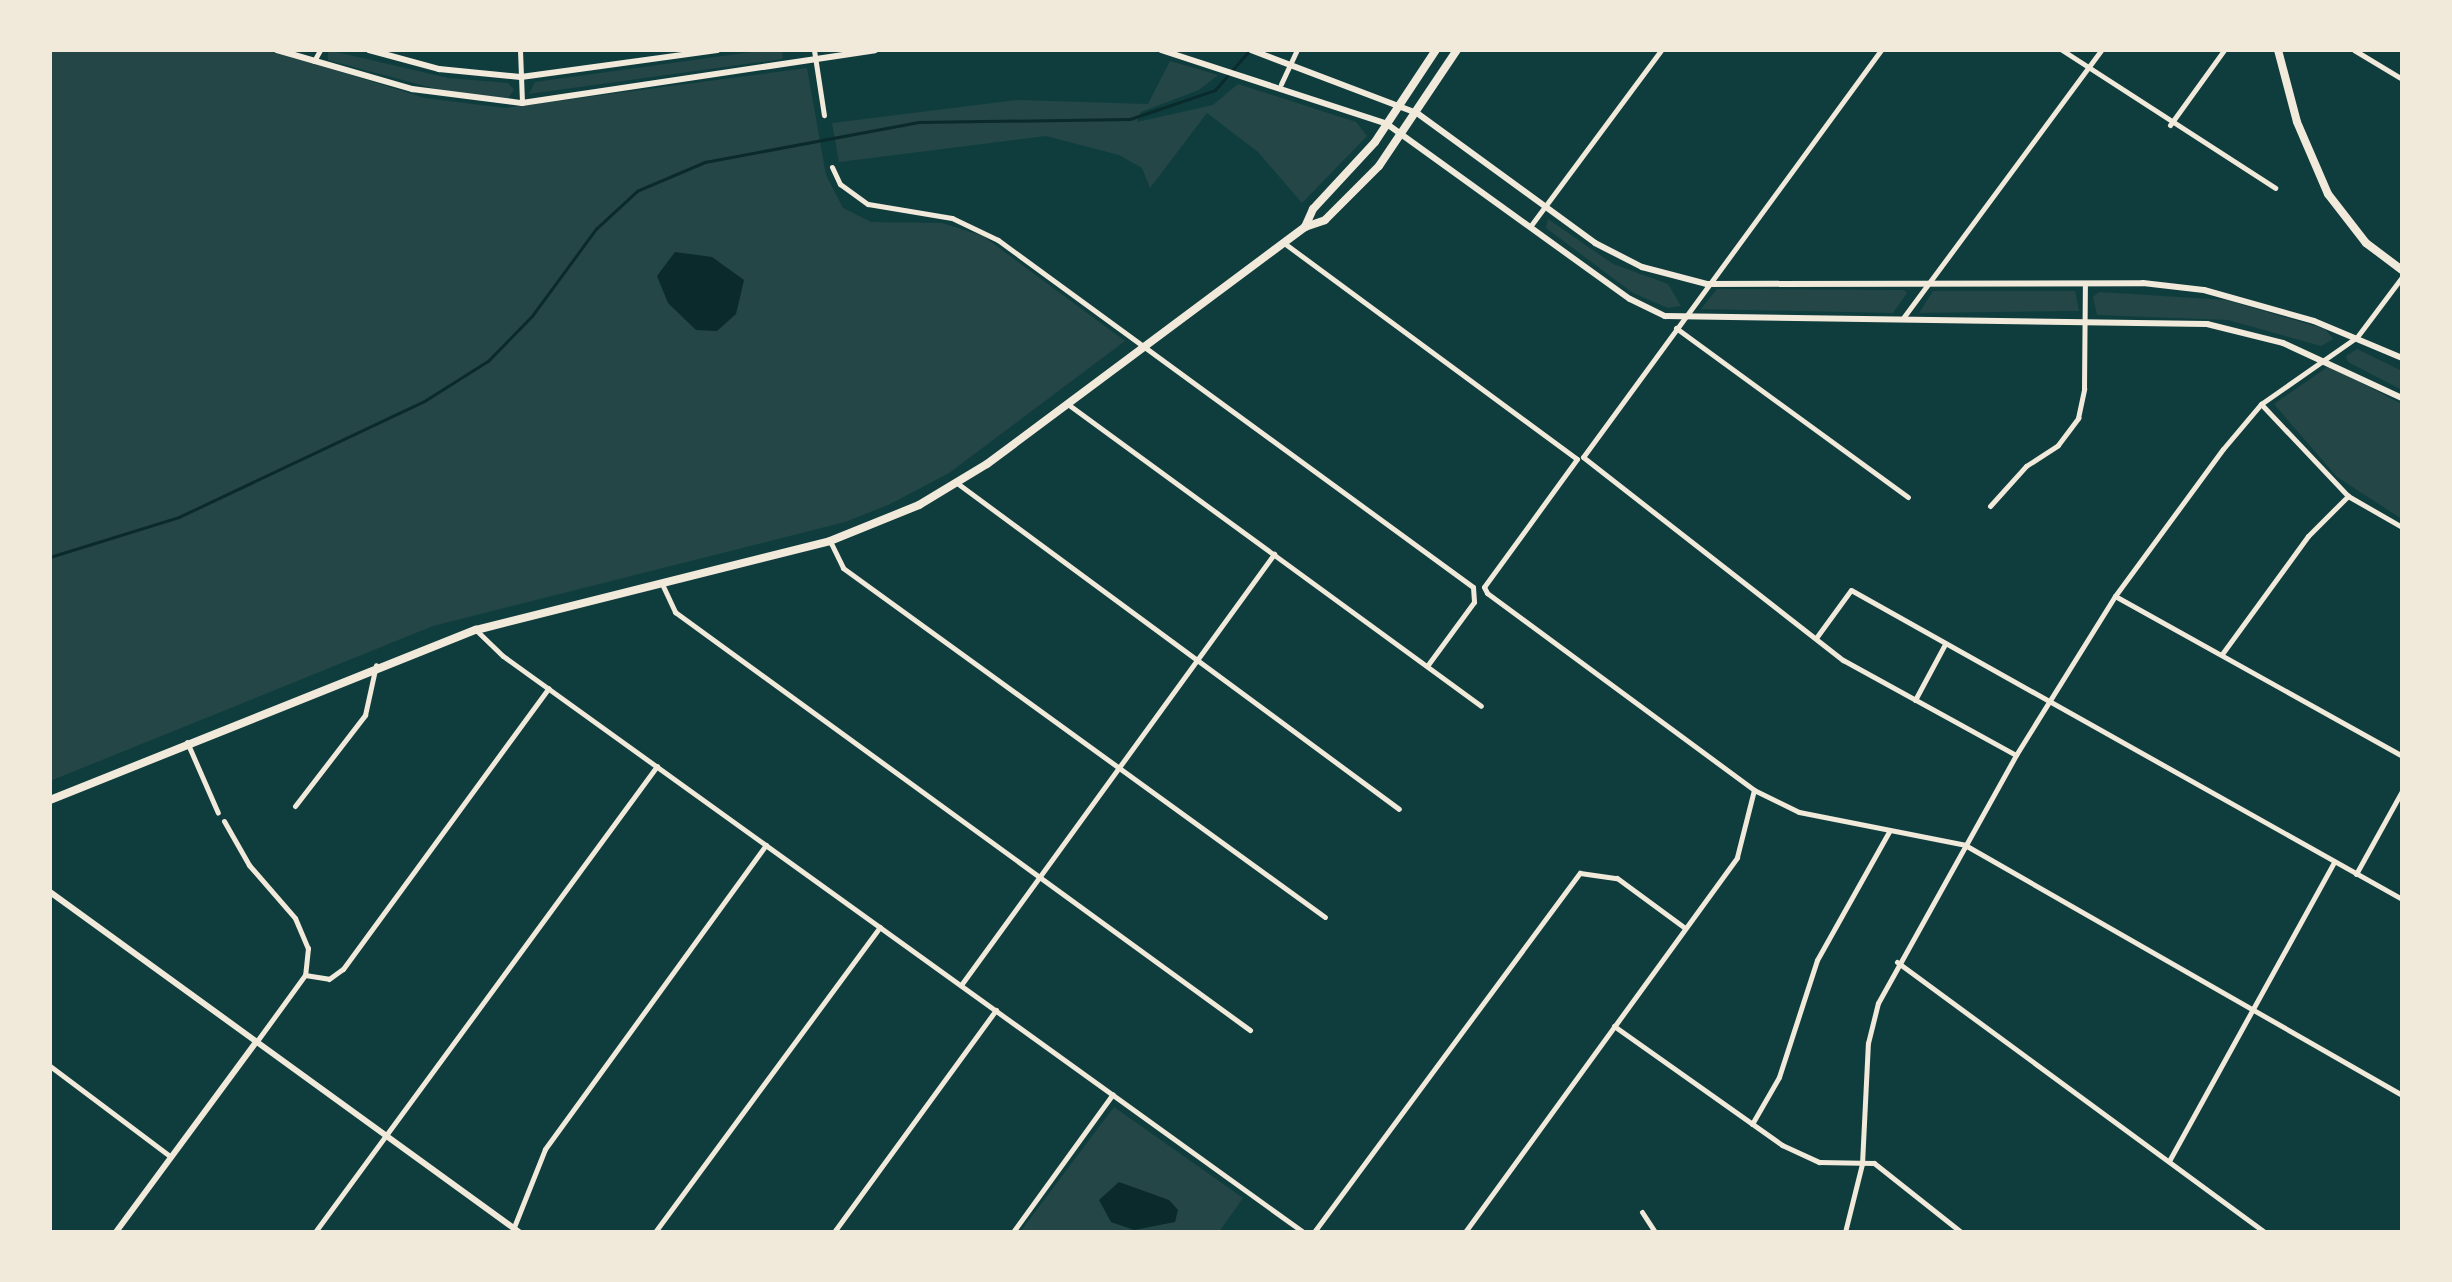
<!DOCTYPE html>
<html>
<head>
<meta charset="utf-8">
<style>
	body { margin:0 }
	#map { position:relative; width:2452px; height:1282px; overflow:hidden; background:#0f3d3e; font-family:"Titillium Web",sans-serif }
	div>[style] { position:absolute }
	.green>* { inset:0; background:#244646 }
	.water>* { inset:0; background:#0a2a2b }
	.stream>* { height:2.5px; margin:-1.25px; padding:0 1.25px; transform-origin:1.25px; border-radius:1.25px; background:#0a2a2b }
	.minor>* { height:5px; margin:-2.5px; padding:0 2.5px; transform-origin:2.5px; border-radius:2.5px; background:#f1e9da }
	.tertiary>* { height:6px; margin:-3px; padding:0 3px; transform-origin:3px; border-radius:3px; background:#f1e9da }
	.secondary>* { height:6px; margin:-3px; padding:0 3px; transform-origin:3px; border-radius:3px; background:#f1e9da }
	.primary>* { height:8px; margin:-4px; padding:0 4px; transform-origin:4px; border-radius:4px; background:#f1e9da }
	span { translate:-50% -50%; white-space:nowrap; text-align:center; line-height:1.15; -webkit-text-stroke:10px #f1e9da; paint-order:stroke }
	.frame { position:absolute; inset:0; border:52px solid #f1e9da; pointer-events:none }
</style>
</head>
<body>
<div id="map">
	<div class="green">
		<i style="clip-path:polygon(50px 50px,271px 50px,425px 98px,505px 108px,807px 68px,826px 175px,843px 208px,871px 222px,942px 223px,983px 236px,1125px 341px,949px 473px,888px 505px,845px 522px,433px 626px,50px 781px)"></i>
		<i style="clip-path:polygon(328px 50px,448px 78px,508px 83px,514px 90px,508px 98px,451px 93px,328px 60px)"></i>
		<i style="clip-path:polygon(765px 50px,782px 50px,783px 59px,529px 94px,535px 82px)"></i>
		<i style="clip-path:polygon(1170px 61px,1218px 75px,1199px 90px,1141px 112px,1137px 122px,1213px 105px,1238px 84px,1356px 122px,1367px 136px,1302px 203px,1258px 152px,1207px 113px,1150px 188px,1142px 168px,1119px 155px,1046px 136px,839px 162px,832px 123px,1017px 100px,1148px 104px)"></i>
		<i style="clip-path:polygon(1548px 219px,1613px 264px,1668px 284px,1681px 306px,1668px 308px,1633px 293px,1546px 228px)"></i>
		<i style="clip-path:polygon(1717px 289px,1904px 290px,1907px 293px,1893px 313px,1701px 309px)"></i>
		<i style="clip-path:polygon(1933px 291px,2075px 291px,2079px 311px,1919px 313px)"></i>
		<i style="clip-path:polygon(2099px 292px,2226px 300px,2325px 329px,2333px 339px,2321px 346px,2228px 320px,2097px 315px,2093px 297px)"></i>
		<i style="clip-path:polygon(2357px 349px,2402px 371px,2402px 390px,2348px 362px,2346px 356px)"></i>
		<i style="clip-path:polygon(2329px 366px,2402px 404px,2402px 519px,2337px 477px,2274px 404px)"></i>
		<i style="clip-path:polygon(1114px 1107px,1243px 1198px,1219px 1232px,1020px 1232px)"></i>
	</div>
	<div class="water">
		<i style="clip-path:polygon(675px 252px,712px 257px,744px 280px,736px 314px,717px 331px,696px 330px,668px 303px,657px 276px)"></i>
		<i style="clip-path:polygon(1119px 1182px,1169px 1200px,1178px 1210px,1175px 1222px,1134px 1230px,1111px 1222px,1099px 1200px)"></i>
	</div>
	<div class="stream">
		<i style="left:50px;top:557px;width:135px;rotate:-17.2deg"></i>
		<i style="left:179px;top:517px;width:273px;rotate:-25.3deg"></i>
		<i style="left:426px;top:400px;width:73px;rotate:-32.2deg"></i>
		<i style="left:488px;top:361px;width:63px;rotate:-45.6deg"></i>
		<i style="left:532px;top:316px;width:108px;rotate:-53.7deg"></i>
		<i style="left:596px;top:229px;width:56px;rotate:-42.8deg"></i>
		<i style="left:637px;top:191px;width:74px;rotate:-23.1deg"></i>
		<i style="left:705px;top:162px;width:217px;rotate:-10.6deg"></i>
		<i style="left:918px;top:122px;width:212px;rotate:-0.8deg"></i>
		<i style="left:1130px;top:119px;width:90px;rotate:-18.8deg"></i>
		<i style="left:1215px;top:90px;width:52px;rotate:-48.9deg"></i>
	</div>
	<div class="minor">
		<i style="left:520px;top:50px;width:53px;rotate:87.8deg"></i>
		<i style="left:814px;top:50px;width:66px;rotate:81.3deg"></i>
		<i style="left:1881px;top:50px;width:504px;rotate:126.21deg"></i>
		<i style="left:1583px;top:457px;width:330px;rotate:38deg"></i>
		<i style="left:1843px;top:660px;width:197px;rotate:28.8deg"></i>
		<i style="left:2062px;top:50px;width:254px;rotate:32.9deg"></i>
		<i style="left:2354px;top:50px;width:56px;rotate:31.1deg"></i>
		<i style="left:314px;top:61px;width:13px;rotate:-61deg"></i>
		<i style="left:1281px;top:84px;width:38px;rotate:-65deg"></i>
		<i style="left:2170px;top:125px;width:92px;rotate:-54.2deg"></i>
		<i style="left:832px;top:167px;width:19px;rotate:65deg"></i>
		<i style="left:840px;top:184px;width:34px;rotate:36deg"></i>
		<i style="left:868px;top:204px;width:85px;rotate:9.5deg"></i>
		<i style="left:952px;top:218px;width:51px;rotate:25.6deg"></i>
		<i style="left:998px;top:240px;width:588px;rotate:36.15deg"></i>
		<i style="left:1473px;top:587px;width:15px;rotate:86deg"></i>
		<i style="left:1474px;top:602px;width:79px;rotate:126.3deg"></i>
		<i style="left:1532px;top:224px;width:217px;rotate:-53.4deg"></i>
		<i style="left:1284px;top:243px;width:364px;rotate:36.4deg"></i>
		<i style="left:1577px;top:459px;width:158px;rotate:126deg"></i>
		<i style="left:1484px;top:587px;width:7px;rotate:63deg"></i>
		<i style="left:1487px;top:593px;width:332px;rotate:36.4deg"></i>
		<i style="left:1754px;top:790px;width:50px;rotate:26.1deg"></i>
		<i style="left:1799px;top:812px;width:169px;rotate:11.2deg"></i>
		<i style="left:1965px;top:845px;width:503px;rotate:29.77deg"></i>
		<i style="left:1903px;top:318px;width:333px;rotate:-53.5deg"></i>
		<i style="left:1676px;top:328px;width:287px;rotate:36.1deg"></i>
		<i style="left:2261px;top:404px;width:127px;rotate:46.6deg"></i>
		<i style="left:2348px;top:496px;width:62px;rotate:29.9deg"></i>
		<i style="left:1069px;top:405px;width:510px;rotate:36.15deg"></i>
		<i style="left:957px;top:483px;width:549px;rotate:36.41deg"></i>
		<i style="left:1990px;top:506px;width:54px;rotate:-48deg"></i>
		<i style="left:2026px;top:466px;width:38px;rotate:-33deg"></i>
		<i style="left:2058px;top:445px;width:34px;rotate:-53deg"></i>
		<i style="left:2078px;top:418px;width:30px;rotate:-78deg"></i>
		<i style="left:2084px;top:389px;width:105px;rotate:-89.5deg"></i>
		<i style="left:830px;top:541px;width:30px;rotate:64deg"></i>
		<i style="left:843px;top:568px;width:595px;rotate:35.91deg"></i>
		<i style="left:663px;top:586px;width:29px;rotate:65deg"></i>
		<i style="left:675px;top:612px;width:711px;rotate:36.02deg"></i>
		<i style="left:2115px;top:596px;width:329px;rotate:29.1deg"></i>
		<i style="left:476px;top:630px;width:37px;rotate:44deg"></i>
		<i style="left:503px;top:656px;width:986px;rotate:35.75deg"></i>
		<i style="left:1816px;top:638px;width:59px;rotate:-53.9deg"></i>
		<i style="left:1851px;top:590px;width:632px;rotate:29.28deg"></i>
		<i style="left:2222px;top:654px;width:146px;rotate:-53.9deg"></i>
		<i style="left:2308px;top:536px;width:57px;rotate:-45deg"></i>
		<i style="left:1915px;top:700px;width:64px;rotate:-61.8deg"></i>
		<i style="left:187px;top:742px;width:77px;rotate:66.4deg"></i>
		<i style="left:295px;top:806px;width:115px;rotate:-52.4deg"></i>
		<i style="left:365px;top:715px;width:51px;rotate:-77.6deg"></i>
		<i style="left:224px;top:821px;width:51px;rotate:60.4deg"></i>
		<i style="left:249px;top:865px;width:70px;rotate:49deg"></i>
		<i style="left:295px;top:918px;width:33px;rotate:67deg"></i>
		<i style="left:308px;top:948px;width:27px;rotate:96deg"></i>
		<i style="left:305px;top:975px;width:82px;rotate:126deg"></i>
		<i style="left:2356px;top:874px;width:95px;rotate:-61deg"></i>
		<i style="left:1897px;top:962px;width:456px;rotate:36.3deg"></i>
		<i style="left:305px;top:975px;width:24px;rotate:9deg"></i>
		<i style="left:329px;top:979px;width:17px;rotate:-36deg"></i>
		<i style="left:343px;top:969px;width:348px;rotate:-53.8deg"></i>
		<i style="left:961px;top:985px;width:533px;rotate:-54.01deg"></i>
		<i style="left:1614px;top:1026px;width:206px;rotate:35.3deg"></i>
		<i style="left:1782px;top:1145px;width:41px;rotate:24.7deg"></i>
		<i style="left:1819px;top:1162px;width:55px;rotate:1deg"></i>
		<i style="left:1874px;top:1163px;width:111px;rotate:38.4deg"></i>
		<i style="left:50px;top:1066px;width:151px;rotate:36.9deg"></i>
		<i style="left:1752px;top:1124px;width:54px;rotate:-60.1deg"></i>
		<i style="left:1779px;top:1077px;width:123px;rotate:-72deg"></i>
		<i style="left:1817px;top:960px;width:149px;rotate:-60.7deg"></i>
		<i style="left:2169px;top:1161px;width:342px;rotate:-61.1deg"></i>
		<i style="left:1642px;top:1212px;width:24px;rotate:57deg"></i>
		<i style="left:315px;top:1232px;width:578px;rotate:-53.72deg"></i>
		<i style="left:512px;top:1232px;width:89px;rotate:-68.3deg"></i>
		<i style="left:545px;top:1149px;width:376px;rotate:-54deg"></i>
		<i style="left:655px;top:1232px;width:379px;rotate:-53.6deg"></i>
		<i style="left:834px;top:1232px;width:275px;rotate:-53.9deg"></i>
		<i style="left:1013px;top:1232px;width:170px;rotate:-54.1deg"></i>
		<i style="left:1314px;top:1232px;width:447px;rotate:-53.5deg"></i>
		<i style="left:1580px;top:873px;width:37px;rotate:8deg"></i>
		<i style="left:1617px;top:878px;width:84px;rotate:36.3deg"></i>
		<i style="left:1465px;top:1232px;width:463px;rotate:-54deg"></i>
		<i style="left:1737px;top:857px;width:69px;rotate:-75.8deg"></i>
		<i style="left:1845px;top:1232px;width:70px;rotate:-76deg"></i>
		<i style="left:1862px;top:1164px;width:121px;rotate:-87.2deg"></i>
		<i style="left:1868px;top:1043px;width:41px;rotate:-76deg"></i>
		<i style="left:1878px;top:1003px;width:284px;rotate:-60.9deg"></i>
		<i style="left:2016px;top:755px;width:187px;rotate:-58.1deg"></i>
		<i style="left:2115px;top:596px;width:182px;rotate:-53.7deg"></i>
		<i style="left:2223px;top:449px;width:59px;rotate:-49.8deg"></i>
		<i style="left:2261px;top:404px;width:117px;rotate:-34.9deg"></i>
		<i style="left:2357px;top:337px;width:75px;rotate:-53.1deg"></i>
	</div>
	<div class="tertiary">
		<i style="left:50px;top:892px;width:579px;rotate:35.94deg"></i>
		<i style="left:116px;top:1232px;width:237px;rotate:-53.6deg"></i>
	</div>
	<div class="secondary">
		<i style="left:277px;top:50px;width:141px;rotate:16.1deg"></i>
		<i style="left:412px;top:89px;width:111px;rotate:7.3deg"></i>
		<i style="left:522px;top:103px;width:357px;rotate:-8.5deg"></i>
		<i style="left:369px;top:50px;width:73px;rotate:15.2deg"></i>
		<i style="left:439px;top:69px;width:82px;rotate:5.6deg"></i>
		<i style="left:521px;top:77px;width:198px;rotate:-7.8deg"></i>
		<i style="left:1161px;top:50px;width:238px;rotate:18.1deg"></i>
		<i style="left:1387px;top:124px;width:299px;rotate:35.8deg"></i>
		<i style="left:1630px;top:299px;width:39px;rotate:26deg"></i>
		<i style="left:1665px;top:316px;width:542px;rotate:0.85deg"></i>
		<i style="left:2207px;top:324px;width:78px;rotate:14deg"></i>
		<i style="left:2283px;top:343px;width:131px;rotate:24.8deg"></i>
		<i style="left:1251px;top:50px;width:178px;rotate:20.8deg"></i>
		<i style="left:1417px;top:113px;width:220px;rotate:36.1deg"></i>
		<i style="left:1595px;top:243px;width:53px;rotate:27.1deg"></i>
		<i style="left:1642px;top:267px;width:67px;rotate:14.7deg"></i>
		<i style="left:1707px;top:284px;width:436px;rotate:-0.1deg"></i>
		<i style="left:2143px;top:283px;width:61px;rotate:6.5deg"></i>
		<i style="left:2204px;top:290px;width:114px;rotate:15.7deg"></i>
		<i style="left:2314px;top:321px;width:95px;rotate:22.8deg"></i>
	</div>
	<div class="primary">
		<i style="left:2278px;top:50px;width:74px;rotate:75.2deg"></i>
		<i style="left:2297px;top:122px;width:78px;rotate:66.7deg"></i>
		<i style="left:2328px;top:194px;width:62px;rotate:52.2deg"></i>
		<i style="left:2366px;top:243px;width:45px;rotate:36.9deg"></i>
		<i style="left:1305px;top:227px;width:20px;rotate:-66deg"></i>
		<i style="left:1313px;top:209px;width:91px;rotate:-47.2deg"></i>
		<i style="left:1375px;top:142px;width:110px;rotate:-56.5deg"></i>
		<i style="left:50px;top:800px;width:459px;rotate:-21.8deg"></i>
		<i style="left:476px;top:630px;width:365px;rotate:-14.1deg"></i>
		<i style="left:830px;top:541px;width:96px;rotate:-22deg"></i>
		<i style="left:919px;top:505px;width:79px;rotate:-31.1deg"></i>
		<i style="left:987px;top:464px;width:397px;rotate:-36.7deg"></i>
		<i style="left:1305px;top:227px;width:21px;rotate:-19deg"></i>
		<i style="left:1325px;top:220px;width:76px;rotate:-45deg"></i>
		<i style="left:1379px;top:166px;width:140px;rotate:-56.1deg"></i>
	</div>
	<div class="frame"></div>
</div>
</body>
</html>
